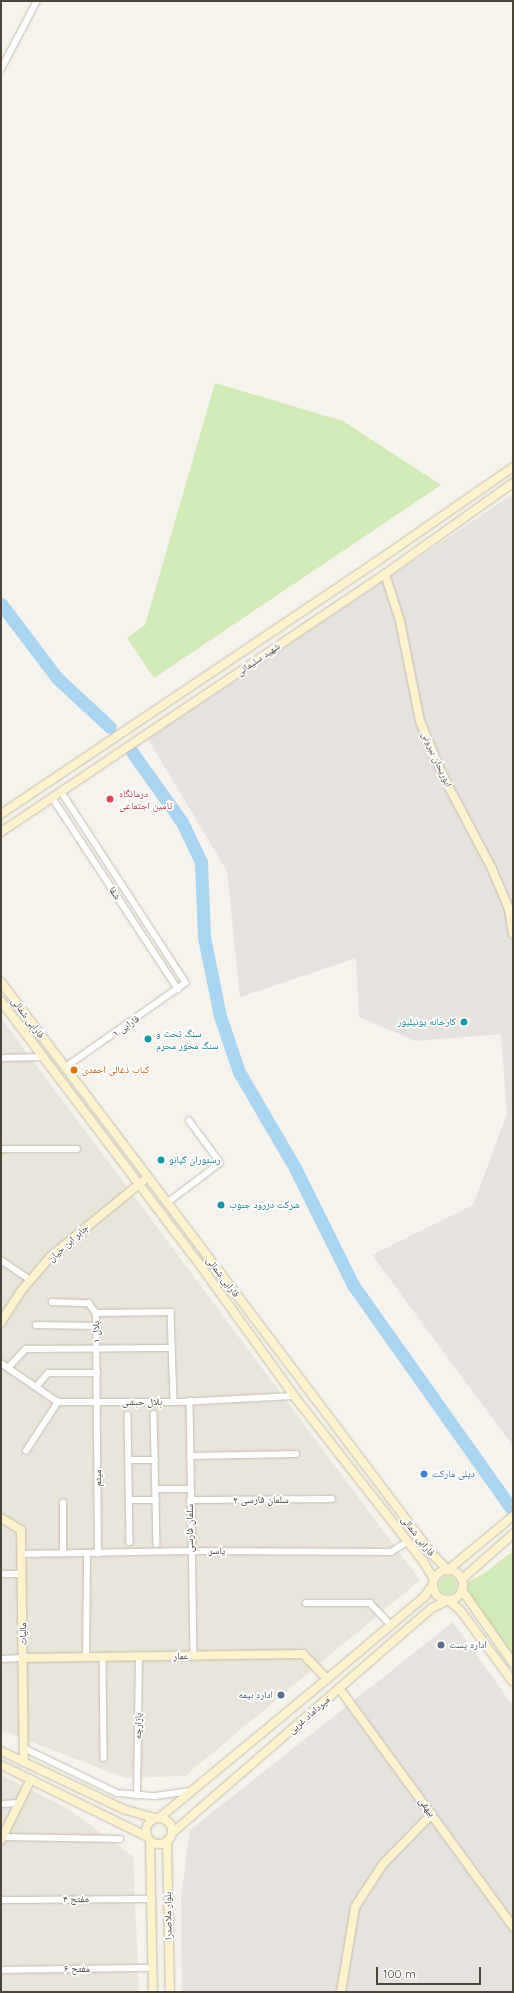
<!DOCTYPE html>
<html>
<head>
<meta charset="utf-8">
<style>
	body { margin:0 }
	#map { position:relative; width:514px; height:1993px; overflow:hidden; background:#f6f3ec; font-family:Quicksand,"Noto Naskh Arabic",sans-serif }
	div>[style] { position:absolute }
	.residential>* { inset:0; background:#eae5da }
	.industrial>* { inset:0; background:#e6e2dd }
	.green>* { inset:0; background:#d2eab5 }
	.round { border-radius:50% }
	.river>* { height:13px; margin:-6.5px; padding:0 6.5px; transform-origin:6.5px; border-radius:6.5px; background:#a9d4f2 }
	.roads { filter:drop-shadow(0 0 1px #c2bbae) drop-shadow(0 0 1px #c2bbae) }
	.street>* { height:5.5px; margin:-2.75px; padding:0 2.75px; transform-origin:2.75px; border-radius:2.75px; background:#fff }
	.secondary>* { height:8px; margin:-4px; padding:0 4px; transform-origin:4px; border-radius:4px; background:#fff3cd }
	.secondary>.ring { margin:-4px; padding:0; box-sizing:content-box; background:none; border:8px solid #fff3cd; border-radius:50% }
	.dots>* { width:11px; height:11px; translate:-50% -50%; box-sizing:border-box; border:2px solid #fff; border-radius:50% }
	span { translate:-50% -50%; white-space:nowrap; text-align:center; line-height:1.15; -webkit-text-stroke:3.5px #fff; paint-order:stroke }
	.street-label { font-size:10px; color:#4b4439 }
	.health-label { font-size:10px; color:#be3a42 }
	.left { translate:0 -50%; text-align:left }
	.culture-label { font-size:10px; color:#0d838f }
	.right { translate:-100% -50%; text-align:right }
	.food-label { font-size:10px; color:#c56008 }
	.shop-label { font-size:10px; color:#366cbe }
	.service-label { font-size:10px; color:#4e5e75 }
	.frame { position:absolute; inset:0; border:2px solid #4b4439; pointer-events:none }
	.scale { position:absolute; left:376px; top:1967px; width:105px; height:18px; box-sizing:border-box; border:2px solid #4b4439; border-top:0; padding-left:5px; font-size:12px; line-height:14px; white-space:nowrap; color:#4b4439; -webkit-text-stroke:3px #fff; paint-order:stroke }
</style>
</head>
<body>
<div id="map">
	<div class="residential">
		<i style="clip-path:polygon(1px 1018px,420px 1580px,185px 1776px,125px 1778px,1px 1730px)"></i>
		<i style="clip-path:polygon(1px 1775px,65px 1807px,133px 1856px,139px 1992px,1px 1992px)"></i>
	</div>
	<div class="industrial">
		<i style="clip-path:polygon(513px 494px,513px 1446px,372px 1255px,473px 1205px,507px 1114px,501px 1034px,415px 1041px,359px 1017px,356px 958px,240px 997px,227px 871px,148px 739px)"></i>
		<i style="clip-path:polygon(453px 1622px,513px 1706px,513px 1992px,182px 1992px,181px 1897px,190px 1830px)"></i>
	</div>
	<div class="green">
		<i style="clip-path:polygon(215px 383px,343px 421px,441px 485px,154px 678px,127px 638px,145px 625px)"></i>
		<i style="clip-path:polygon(513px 1551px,513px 1655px,468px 1593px,468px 1582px,486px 1572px)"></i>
		<i class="round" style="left:439px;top:1576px;width:18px;height:18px"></i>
	</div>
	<div class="river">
		<i style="left:1px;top:604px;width:93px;rotate:52.9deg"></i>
		<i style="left:57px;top:678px;width:72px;rotate:42.8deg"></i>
		<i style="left:132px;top:752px;width:86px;rotate:54.5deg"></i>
		<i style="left:182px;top:822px;width:44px;rotate:64.6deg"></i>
		<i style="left:201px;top:862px;width:75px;rotate:87.7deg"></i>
		<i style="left:204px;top:937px;width:81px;rotate:78.6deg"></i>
		<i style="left:220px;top:1016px;width:59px;rotate:71.3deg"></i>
		<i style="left:239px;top:1072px;width:111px;rotate:59.7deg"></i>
		<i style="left:295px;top:1168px;width:131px;rotate:63.6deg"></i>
		<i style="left:353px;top:1285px;width:272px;rotate:54.7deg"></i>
	</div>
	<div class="roads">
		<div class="street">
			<i style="left:1px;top:69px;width:77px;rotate:-62.1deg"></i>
			<i style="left:61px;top:791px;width:229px;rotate:56.9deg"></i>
			<i style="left:186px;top:983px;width:148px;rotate:144.9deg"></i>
			<i style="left:52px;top:797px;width:230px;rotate:56.7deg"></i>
			<i style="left:1px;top:1058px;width:43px;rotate:-1.3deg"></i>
			<i style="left:1px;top:1149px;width:76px"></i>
			<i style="left:167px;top:1203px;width:66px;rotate:-37deg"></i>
			<i style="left:220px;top:1163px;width:52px;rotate:-126.4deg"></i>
			<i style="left:1px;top:1260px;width:36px;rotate:34deg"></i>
			<i style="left:52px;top:1302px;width:37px;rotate:2deg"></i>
			<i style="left:89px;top:1303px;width:12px;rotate:55deg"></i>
			<i style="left:36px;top:1325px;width:60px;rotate:1deg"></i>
			<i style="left:1px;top:1363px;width:69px;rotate:34.4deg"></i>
			<i style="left:58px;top:1402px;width:122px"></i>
			<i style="left:180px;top:1402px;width:114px;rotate:-3deg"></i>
			<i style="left:8px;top:1368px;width:26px;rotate:-47deg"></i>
			<i style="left:26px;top:1349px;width:146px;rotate:-0.4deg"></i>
			<i style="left:36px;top:1387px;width:18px;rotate:-49deg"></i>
			<i style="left:48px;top:1373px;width:49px"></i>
			<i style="left:190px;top:1401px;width:254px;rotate:89.1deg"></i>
			<i style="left:154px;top:1414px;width:130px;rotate:88.7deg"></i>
			<i style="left:128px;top:1415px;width:127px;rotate:89.1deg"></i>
			<i style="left:26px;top:1451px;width:59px;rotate:-56.9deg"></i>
			<i style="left:190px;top:1456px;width:106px;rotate:-1.1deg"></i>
			<i style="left:129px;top:1460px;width:26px"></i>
			<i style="left:156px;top:1489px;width:34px"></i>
			<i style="left:130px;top:1500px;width:26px"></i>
			<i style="left:190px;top:1500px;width:142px;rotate:-0.4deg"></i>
			<i style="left:23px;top:1554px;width:167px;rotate:-1deg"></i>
			<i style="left:190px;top:1551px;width:201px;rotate:0.3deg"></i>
			<i style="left:391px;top:1552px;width:19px;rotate:-32deg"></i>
			<i style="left:63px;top:1554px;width:51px;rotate:-90deg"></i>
			<i style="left:98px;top:1554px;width:241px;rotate:-90.5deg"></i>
			<i style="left:96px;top:1313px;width:75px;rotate:-0.8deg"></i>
			<i style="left:171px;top:1312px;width:90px;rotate:88.1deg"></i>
			<i style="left:1px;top:1574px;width:21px"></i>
			<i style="left:306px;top:1603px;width:64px"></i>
			<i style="left:370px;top:1603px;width:30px;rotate:46deg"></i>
			<i style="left:103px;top:1657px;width:101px;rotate:89.4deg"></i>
			<i style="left:86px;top:1658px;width:104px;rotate:-89.4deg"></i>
			<i style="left:1px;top:1659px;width:22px;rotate:-3deg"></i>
			<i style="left:24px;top:1748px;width:103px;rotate:25.8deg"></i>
			<i style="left:117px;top:1793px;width:38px;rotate:5deg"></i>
			<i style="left:155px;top:1796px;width:34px;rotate:-8deg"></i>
			<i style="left:137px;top:1796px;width:140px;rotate:-89.2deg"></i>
			<i style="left:1px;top:1804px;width:18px;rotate:-3deg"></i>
			<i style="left:2px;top:1837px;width:118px;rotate:1deg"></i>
			<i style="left:1px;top:1900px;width:150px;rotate:-0.4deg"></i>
			<i style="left:1px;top:1970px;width:152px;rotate:-0.8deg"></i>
		</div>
		<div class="secondary">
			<i style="left:385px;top:574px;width:49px;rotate:72.3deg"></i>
			<i style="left:400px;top:621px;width:102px;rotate:78.7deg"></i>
			<i style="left:420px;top:721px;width:57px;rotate:67.5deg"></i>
			<i style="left:442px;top:774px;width:107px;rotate:62.2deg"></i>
			<i style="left:492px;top:869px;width:43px;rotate:67deg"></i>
			<i style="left:509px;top:909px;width:25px;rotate:81deg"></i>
			<i style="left:1px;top:814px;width:452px;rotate:-33.9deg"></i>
			<i style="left:376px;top:562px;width:167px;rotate:-34.7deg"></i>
			<i style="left:1px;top:832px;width:463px;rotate:-33.9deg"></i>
			<i style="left:385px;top:574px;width:157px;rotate:-35.4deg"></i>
			<i style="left:1px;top:982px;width:718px;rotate:52.99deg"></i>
			<i style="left:433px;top:1555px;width:21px;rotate:45deg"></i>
			<i style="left:448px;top:1570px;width:85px;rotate:-39.7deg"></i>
			<i style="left:1px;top:1001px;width:322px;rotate:53deg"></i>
			<i style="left:195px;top:1258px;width:170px;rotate:54.3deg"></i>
			<i style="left:294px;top:1396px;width:209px;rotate:52deg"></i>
			<i style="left:423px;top:1561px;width:21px;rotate:59deg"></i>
			<i style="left:1px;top:1322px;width:37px;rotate:-57deg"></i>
			<i style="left:21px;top:1291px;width:46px;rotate:-49.4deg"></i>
			<i style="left:51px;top:1256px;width:119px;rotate:-39.2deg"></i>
			<i style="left:1px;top:1518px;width:23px;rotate:31deg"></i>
			<i style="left:21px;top:1530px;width:232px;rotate:89.3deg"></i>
			<i class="ring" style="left:433px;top:1570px;width:22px;height:22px"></i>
			<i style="left:462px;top:1579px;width:68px;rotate:-41.4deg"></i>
			<i style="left:462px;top:1590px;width:89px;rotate:55.1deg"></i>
			<i style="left:23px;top:1658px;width:280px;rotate:-0.8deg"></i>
			<i style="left:303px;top:1654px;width:35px;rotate:46deg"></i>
			<i style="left:339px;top:1688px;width:296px;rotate:53.9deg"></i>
			<i style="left:1px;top:1751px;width:135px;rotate:25.4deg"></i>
			<i style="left:123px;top:1809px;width:33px;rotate:16deg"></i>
			<i style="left:1px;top:1765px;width:161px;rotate:26.1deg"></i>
			<i class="ring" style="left:146px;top:1818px;width:18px;height:18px"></i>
			<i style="left:159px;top:1818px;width:218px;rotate:-39.6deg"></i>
			<i style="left:327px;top:1679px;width:127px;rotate:-40.2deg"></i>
			<i style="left:424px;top:1597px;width:15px;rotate:-53deg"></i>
			<i style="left:172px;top:1833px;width:344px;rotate:-40.9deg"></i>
			<i style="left:432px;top:1608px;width:18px;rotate:-27deg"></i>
			<i style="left:448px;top:1600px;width:16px;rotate:40deg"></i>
			<i style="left:460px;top:1610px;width:89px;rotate:53.6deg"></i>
			<i style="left:1px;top:1840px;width:68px;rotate:-63.8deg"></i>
			<i style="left:150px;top:1841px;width:151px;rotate:88.9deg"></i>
			<i style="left:167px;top:1841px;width:151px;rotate:88.9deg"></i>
			<i style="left:341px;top:1992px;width:86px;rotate:-80.6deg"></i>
			<i style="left:355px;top:1907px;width:51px;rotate:-56.9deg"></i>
			<i style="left:383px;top:1864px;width:70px;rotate:-45.6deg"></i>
		</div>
	</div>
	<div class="dots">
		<i style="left:110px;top:799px;background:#e0444e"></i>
		<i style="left:464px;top:1022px;background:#0f9aa8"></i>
		<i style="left:148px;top:1039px;background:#0f9aa8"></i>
		<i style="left:74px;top:1070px;background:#e8710a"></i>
		<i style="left:161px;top:1160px;background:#0f9aa8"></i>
		<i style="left:221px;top:1205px;background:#0f9aa8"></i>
		<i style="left:424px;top:1474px;background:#3f7fe0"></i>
		<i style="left:441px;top:1645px;background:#5c6f8a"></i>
		<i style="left:281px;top:1695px;background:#5c6f8a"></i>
	</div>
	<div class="street-label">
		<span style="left:258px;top:659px;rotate:-34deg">شهید سلیمانی</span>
		<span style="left:437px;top:759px;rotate:66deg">ابوریحان بیرونی</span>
		<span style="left:115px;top:893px;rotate:57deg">شفا</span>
		<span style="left:28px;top:1018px;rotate:53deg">فارابی شمالی</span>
		<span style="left:126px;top:1026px;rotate:-35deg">فارابی ۱</span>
		<span style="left:68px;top:1243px;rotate:-42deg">جابر ابن حیان</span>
		<span style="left:223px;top:1277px;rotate:53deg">فارابی شمالی</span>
		<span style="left:96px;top:1332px;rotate:-91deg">بلال ۱</span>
		<span style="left:142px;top:1402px">بلال حبشی</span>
		<span style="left:98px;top:1478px;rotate:-90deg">میثم</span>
		<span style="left:261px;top:1500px">سلمان فارسی ۲</span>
		<span style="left:190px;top:1528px;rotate:-90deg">سلمان فارسی</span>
		<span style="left:418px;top:1536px;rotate:52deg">فارابی شمالی</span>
		<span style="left:217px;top:1551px">یاسر</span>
		<span style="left:23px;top:1634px;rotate:-91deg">مالیات</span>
		<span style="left:181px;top:1656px;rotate:-1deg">عمار</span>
		<span style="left:309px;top:1715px;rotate:-41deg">میرداماد غربی</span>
		<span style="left:138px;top:1726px;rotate:-89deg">بازارچه</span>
		<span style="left:427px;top:1807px;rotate:54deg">بیهقی</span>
		<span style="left:76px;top:1899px;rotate:-1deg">مفتح ۴</span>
		<span style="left:168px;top:1916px;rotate:-91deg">بلوار ملاصدرا</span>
		<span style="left:77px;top:1969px">مفتح ۶</span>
	</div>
	<div class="health-label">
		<span class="left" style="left:119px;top:799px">درمانگاه<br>تامین اجتماعی</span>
	</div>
	<div class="culture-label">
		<span class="right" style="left:456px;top:1022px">کارخانه یونیلیور</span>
		<span class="left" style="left:156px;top:1039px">سنگ تخت و<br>سنگ محور محرم</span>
		<span class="left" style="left:169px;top:1160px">رستوران گیانو</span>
		<span class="left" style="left:229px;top:1205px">شرکت دزرود جنوب</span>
	</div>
	<div class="food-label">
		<span class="left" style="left:82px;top:1070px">کباب ذغالی احمدی</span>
	</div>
	<div class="shop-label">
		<span class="left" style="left:432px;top:1474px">دیلی مارکت</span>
	</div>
	<div class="service-label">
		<span class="left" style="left:449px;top:1645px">اداره پست</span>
		<span class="right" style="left:273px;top:1695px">اداره بیمه</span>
	</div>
	<div class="frame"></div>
	<div class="scale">100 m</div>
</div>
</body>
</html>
